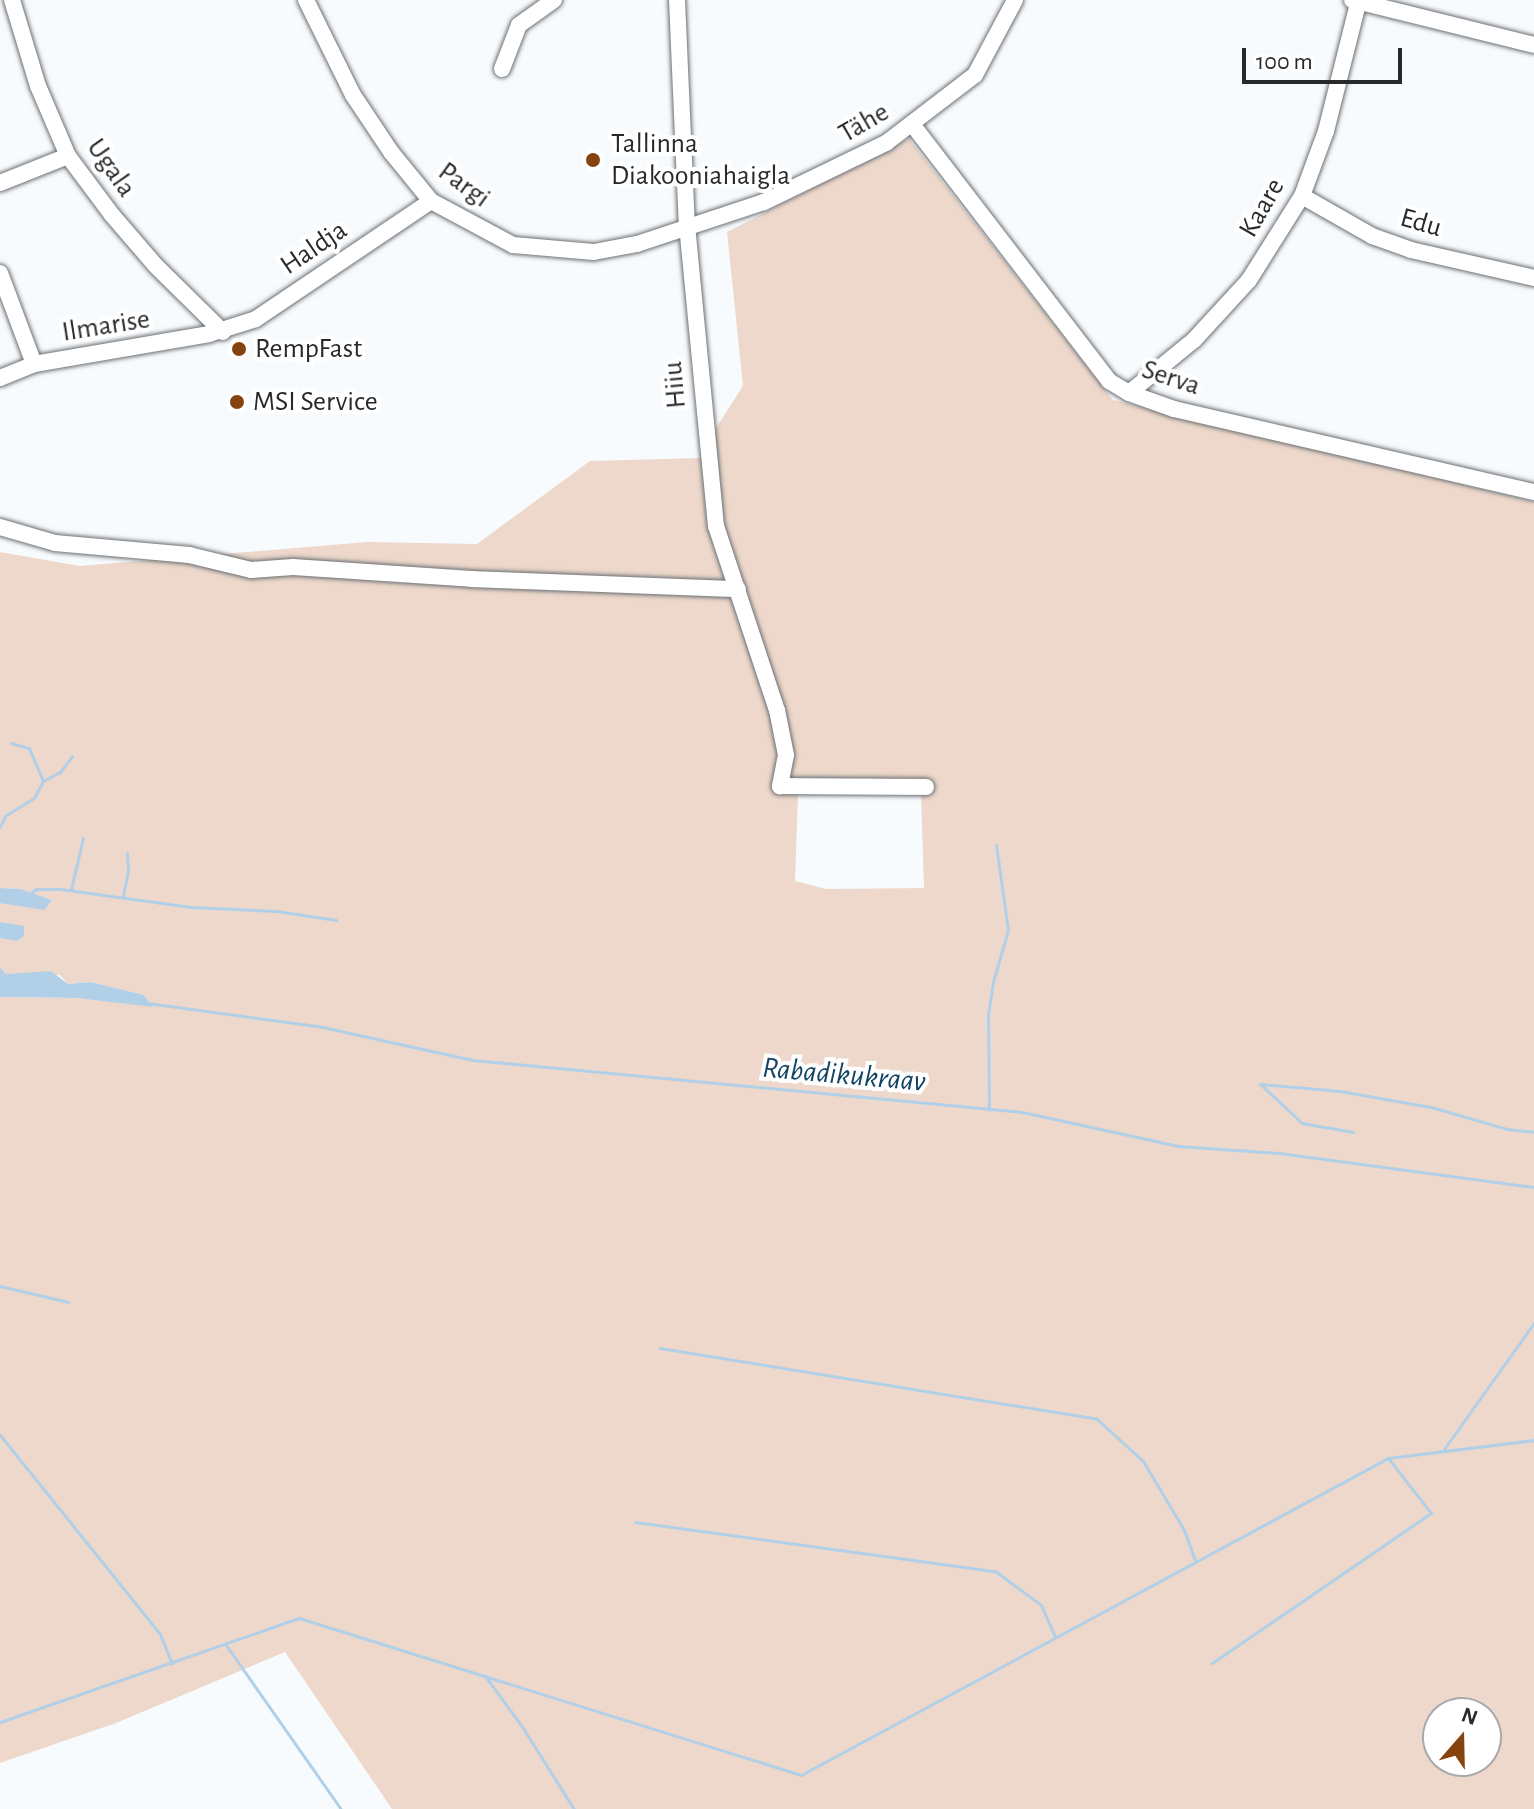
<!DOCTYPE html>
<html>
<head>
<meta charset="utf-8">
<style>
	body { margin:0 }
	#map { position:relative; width:1534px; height:1809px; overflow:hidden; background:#f8fbfe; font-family:"Alegreya Sans",sans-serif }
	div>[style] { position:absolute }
	.green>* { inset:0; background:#edd8cb }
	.water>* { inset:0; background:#b1d0e8 }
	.stream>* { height:3px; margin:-1.5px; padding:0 1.5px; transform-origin:1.5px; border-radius:1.5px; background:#b1d0e8 }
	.roads { filter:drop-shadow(0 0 2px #6b7074) drop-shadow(0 0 2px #6b7074) }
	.minor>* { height:16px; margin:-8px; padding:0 8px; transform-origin:8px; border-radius:8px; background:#fff }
	.dots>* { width:22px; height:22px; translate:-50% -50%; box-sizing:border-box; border:4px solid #fff; border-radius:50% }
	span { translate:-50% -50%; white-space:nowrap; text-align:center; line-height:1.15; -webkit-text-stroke:8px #fff; paint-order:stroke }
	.street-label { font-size:28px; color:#27292b }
	.poi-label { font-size:28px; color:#27292b }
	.left { translate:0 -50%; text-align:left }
	.water-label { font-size:30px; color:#114464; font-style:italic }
	.north { position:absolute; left:1422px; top:1697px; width:80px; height:80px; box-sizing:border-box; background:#fff; border:2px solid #a9a9aa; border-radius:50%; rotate:20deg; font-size:22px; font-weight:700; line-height:32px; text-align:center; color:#27292b }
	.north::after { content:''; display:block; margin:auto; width:28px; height:36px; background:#85440f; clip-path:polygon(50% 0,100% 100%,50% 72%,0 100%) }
	.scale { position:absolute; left:1242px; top:48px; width:160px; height:36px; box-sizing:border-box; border:4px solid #27292b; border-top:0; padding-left:10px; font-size:24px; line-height:28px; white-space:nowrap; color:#27292b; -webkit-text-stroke:6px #fff; paint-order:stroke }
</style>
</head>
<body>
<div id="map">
	<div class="green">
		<i style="clip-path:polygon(evenodd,909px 139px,1113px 400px,1534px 502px,1534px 1809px,392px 1809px,285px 1652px,116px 1723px,0 1763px,0 997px,77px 998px,152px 1006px,144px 995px,91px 982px,68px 984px,60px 975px,6px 974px,0 967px,0 938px,17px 941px,24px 927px,0 922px,0 903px,20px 889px,0 888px,0 552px,80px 566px,367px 542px,477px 544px,590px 461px,701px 458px,712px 451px,716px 428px,743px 386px,727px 232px,909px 139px,862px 792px,921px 794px,924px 888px,826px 889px,795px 881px,798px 795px,862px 792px,909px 139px,1438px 1713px,1486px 1713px,1486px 1761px,1438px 1761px,1438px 1713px)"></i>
	</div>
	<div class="water">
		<i style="clip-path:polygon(0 888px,20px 889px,52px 900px,44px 910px,0 903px)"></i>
		<i style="clip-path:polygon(0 922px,24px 926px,24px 936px,17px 941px,0 938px)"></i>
		<i style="clip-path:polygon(0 967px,6px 974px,51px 971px,68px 984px,91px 982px,144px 995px,153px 1007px,77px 998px,0 997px)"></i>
	</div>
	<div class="stream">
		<i style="left:11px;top:743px;width:19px;rotate:16deg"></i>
		<i style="left:29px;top:748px;width:36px;rotate:67deg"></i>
		<i style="left:0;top:827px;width:12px;rotate:-66deg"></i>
		<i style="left:5px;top:816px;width:34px;rotate:-32deg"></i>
		<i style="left:34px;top:798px;width:19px;rotate:-62deg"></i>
		<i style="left:43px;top:781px;width:19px;rotate:-28deg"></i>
		<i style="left:60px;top:772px;width:20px;rotate:-53deg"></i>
		<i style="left:71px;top:889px;width:52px;rotate:-76.8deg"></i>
		<i style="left:28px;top:895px;width:10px;rotate:-37deg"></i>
		<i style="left:36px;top:889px;width:24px"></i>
		<i style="left:60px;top:889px;width:132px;rotate:7.8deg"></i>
		<i style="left:191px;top:907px;width:85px;rotate:2.7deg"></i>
		<i style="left:276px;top:911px;width:61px;rotate:8.5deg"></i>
		<i style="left:123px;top:896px;width:25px;rotate:-79deg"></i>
		<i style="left:128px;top:871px;width:18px;rotate:-93deg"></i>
		<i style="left:147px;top:1003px;width:173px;rotate:7.7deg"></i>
		<i style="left:318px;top:1026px;width:158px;rotate:12.4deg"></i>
		<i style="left:472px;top:1060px;width:552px;rotate:5.4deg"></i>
		<i style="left:1022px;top:1112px;width:160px;rotate:12.3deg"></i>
		<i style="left:1178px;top:1146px;width:101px;rotate:4deg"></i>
		<i style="left:1279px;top:1153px;width:257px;rotate:7.6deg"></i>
		<i style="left:989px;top:1110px;width:96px;rotate:-90.6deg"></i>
		<i style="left:988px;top:1014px;width:32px;rotate:-81deg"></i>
		<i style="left:993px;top:982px;width:54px;rotate:-73.9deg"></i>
		<i style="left:1008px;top:930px;width:86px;rotate:-98deg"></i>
		<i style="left:1353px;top:1132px;width:52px;rotate:-170deg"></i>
		<i style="left:1302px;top:1123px;width:57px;rotate:-137.1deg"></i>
		<i style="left:1260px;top:1084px;width:80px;rotate:5deg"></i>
		<i style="left:1340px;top:1091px;width:92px;rotate:10deg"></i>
		<i style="left:1431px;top:1107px;width:79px;rotate:16.1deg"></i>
		<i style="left:1507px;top:1129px;width:27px;rotate:6deg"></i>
		<i style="left:0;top:1286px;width:70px;rotate:13.2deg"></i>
		<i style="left:660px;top:1348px;width:443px;rotate:9.2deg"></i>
		<i style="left:1097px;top:1419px;width:62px;rotate:42.4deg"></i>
		<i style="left:1143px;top:1461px;width:80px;rotate:59.3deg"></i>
		<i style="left:1184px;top:1530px;width:33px;rotate:70deg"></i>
		<i style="left:0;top:1435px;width:255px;rotate:51.2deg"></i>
		<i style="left:160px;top:1634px;width:32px;rotate:68deg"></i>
		<i style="left:1444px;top:1449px;width:155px;rotate:-54.5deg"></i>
		<i style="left:635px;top:1522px;width:363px;rotate:7.8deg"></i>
		<i style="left:995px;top:1571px;width:57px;rotate:36.5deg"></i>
		<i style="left:1041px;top:1605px;width:34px;rotate:66deg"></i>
		<i style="left:226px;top:1645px;width:200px;rotate:55deg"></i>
		<i style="left:1212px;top:1663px;width:265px;rotate:-34.4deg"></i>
		<i style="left:1431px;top:1513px;width:70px;rotate:-128deg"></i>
		<i style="left:485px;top:1676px;width:61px;rotate:53.7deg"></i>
		<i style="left:521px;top:1725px;width:99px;rotate:57.8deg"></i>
		<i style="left:0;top:1722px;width:317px;rotate:-19.2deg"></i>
		<i style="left:299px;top:1618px;width:526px;rotate:17.37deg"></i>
		<i style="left:801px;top:1775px;width:667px;rotate:-28.37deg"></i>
		<i style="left:1388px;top:1458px;width:147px;rotate:-7deg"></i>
	</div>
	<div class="roads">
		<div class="minor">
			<i style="left:12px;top:0;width:90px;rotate:73.2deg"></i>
			<i style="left:38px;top:86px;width:76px;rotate:66.8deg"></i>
			<i style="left:68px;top:156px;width:74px;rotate:53.3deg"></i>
			<i style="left:112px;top:215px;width:67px;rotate:49.2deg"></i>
			<i style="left:156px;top:266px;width:94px;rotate:44.6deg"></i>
			<i style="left:306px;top:0;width:106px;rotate:63.7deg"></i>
			<i style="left:353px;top:95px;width:69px;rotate:56.3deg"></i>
			<i style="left:391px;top:152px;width:63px;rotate:50.8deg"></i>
			<i style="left:431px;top:201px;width:93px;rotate:28.2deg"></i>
			<i style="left:513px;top:245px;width:81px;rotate:4.9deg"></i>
			<i style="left:594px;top:252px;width:44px;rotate:-10.5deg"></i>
			<i style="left:637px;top:244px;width:134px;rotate:-18.3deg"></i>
			<i style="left:764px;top:202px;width:136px;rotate:-25.8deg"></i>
			<i style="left:886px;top:143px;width:112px;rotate:-37.4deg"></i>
			<i style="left:975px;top:75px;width:85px;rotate:-61.9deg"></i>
			<i style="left:677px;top:0;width:225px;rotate:87.5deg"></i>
			<i style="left:687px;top:225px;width:302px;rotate:84.5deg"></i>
			<i style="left:716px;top:526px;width:194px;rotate:71.7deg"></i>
			<i style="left:777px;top:710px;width:46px;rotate:78.7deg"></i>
			<i style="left:786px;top:755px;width:32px;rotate:101deg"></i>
			<i style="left:780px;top:786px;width:146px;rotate:0.4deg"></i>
			<i style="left:1352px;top:0;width:187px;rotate:13.9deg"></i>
			<i style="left:502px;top:69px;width:47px;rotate:-68.9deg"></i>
			<i style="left:519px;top:25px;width:43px;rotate:-35.5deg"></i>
			<i style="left:912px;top:124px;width:324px;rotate:52.5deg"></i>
			<i style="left:1109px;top:381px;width:23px;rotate:31deg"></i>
			<i style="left:1129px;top:393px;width:48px;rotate:19.6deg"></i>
			<i style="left:1174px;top:409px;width:369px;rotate:13deg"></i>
			<i style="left:0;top:183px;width:73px;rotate:-21.7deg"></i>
			<i style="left:1302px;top:196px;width:81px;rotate:29.7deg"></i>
			<i style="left:1372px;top:236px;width:41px;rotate:19.7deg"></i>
			<i style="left:1411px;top:250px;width:126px;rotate:12.8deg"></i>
			<i style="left:0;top:273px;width:97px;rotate:69.5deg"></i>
			<i style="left:0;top:378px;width:37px;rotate:-22deg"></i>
			<i style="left:34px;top:364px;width:178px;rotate:-9.7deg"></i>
			<i style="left:209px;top:334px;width:49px;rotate:-17.7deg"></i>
			<i style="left:256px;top:319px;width:211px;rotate:-34deg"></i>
			<i style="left:1129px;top:393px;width:84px;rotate:-39.2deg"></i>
			<i style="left:1194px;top:340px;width:81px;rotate:-47.5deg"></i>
			<i style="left:1249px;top:280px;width:99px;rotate:-57.8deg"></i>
			<i style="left:1302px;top:196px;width:69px;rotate:-69.7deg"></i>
			<i style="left:1326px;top:131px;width:135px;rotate:-75.9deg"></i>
			<i style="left:0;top:527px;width:57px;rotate:16.2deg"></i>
			<i style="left:55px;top:543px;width:135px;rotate:5.1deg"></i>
			<i style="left:189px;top:555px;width:64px;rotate:13.6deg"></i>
			<i style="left:251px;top:570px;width:42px;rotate:-4.1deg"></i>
			<i style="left:293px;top:567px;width:179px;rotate:3.8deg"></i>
			<i style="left:472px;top:579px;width:266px;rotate:2.2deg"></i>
		</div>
	</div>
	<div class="dots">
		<i style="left:593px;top:160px;background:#85440f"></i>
		<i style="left:239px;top:349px;background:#85440f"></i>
		<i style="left:237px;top:402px;background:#85440f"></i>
	</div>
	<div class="street-label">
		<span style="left:864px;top:123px;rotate:-30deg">Tähe</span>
		<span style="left:111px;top:168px;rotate:55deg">Ugala</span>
		<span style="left:464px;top:185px;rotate:36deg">Pargi</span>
		<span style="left:1262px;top:208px;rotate:-60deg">Kaare</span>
		<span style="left:1421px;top:223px;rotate:16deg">Edu</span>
		<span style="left:314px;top:248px;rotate:-34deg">Haldja</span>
		<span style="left:106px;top:326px;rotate:-9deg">Ilmarise</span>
		<span style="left:1171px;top:378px;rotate:18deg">Serva</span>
		<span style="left:675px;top:385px;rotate:-95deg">Hiiu</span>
	</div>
	<div class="poi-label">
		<span class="left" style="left:611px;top:160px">Tallinna<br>Diakooniahaigla</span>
		<span class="left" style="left:255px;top:349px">RempFast</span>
		<span class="left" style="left:253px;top:402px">MSI Service</span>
	</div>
	<div class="water-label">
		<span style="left:844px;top:1075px;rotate:5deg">Rabadikukraav</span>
	</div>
	<div class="north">N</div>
	<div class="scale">100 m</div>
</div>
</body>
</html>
